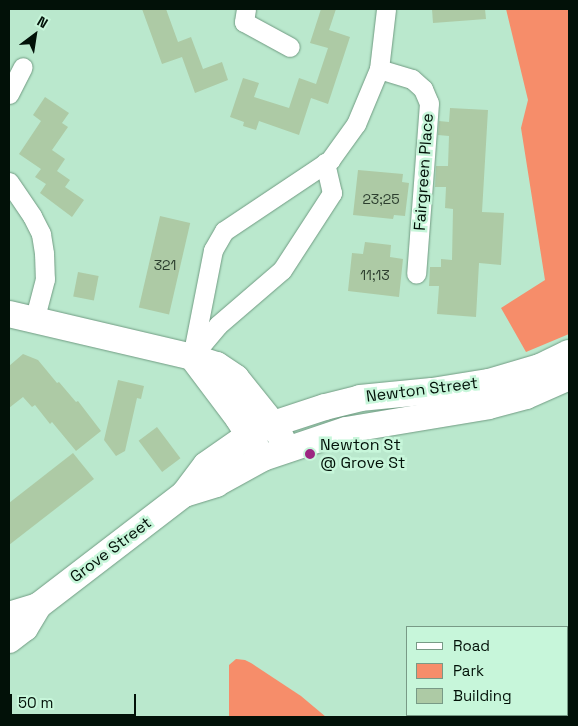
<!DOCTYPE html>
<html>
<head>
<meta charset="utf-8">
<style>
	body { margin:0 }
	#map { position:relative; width:578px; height:726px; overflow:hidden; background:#bae8cd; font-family:"Space Grotesk",sans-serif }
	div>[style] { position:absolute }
	.green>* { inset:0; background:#f68d6a }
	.building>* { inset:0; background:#adcaa5; transform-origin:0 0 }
	.roads { filter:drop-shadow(0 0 1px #709b82) drop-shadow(0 0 1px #709b82) }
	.minor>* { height:19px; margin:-9.5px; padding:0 9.5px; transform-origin:9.5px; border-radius:9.5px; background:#fff }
	.secondary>* { height:26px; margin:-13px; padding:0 13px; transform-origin:13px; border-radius:13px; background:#fff }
	.dots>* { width:14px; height:14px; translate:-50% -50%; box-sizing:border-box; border:2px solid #c7f6da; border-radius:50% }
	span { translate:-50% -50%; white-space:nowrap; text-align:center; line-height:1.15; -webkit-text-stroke:5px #c7f6da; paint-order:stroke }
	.number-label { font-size:14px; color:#2d3f2f }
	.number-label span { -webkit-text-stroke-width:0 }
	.street-label { font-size:16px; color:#021108 }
	.poi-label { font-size:16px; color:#021108 }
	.left { translate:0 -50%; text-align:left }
	.frame { position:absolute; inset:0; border:10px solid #021108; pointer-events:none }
	.legend { position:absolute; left:406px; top:626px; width:162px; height:90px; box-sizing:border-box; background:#c7f6da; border:1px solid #789a86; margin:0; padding:6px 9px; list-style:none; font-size:15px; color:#021108 }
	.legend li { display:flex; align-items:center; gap:10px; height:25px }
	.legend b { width:25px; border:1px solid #789a86 }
	.north { position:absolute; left:10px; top:10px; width:50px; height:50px; -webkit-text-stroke:4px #c7f6da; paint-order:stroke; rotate:31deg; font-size:14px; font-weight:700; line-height:20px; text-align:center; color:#021108 }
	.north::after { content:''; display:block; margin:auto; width:18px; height:22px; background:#021108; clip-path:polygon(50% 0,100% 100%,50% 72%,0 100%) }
	.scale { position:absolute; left:10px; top:694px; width:126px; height:22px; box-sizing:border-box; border:2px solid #021108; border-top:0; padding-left:6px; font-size:15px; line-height:18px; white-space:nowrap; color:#021108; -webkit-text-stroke:4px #c7f6da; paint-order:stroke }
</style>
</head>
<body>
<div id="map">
	<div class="green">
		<i style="clip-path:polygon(506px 9px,569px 9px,569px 334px,526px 352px,501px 308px,545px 280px,521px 128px,528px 100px)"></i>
		<i style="clip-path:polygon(236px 659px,245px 660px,251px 663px,301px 696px,326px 717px,229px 717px,229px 665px)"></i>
	</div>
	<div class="building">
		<i style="clip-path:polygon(142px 9px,166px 9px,178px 42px,191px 37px,203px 69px,222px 62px,228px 80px,195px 93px,182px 57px,162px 64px)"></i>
		<i style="clip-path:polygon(321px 9px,336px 9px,329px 30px,350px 37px,328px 104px,311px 98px,299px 135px,259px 121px,256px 130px,243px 126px,244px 122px,230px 117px,243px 78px,259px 83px,254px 97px,289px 108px,299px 78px,316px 84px,328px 48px,310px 43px)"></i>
		<i style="clip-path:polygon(432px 9px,485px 9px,486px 19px,433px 23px)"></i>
		<i style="clip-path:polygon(45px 97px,69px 113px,62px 123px,68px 127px,52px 150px,65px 159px,57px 171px,70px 180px,65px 187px,84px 200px,72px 217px,40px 193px,46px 184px,35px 177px,41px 169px,19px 154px,41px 121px,33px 115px)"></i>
		<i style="clip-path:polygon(450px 108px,488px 110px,482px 212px,504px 213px,501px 265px,479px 263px,476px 317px,437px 314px,439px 286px,429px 286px,430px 267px,441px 267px,441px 259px,452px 260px,453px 209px,445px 208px,446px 187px,435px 187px,436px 166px,448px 166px,449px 136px,438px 135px,439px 121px,449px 122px)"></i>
		<i style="clip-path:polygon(358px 170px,403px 174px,402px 182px,409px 183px,405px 216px,394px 215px,393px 219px,353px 215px)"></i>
		<i style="left:160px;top:216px;width:31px;height:94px;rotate:13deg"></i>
		<i style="clip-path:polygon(365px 242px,391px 245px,390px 257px,403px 259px,399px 297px,348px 291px,352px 253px,363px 254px)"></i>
		<i style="left:78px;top:272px;width:21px;height:25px;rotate:11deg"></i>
		<i style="clip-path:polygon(23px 354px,38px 360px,57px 383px,59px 382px,76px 402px,78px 401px,101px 431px,76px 451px,52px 422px,50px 424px,35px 405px,32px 407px,23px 397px,9px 408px,9px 366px)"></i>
		<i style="clip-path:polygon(118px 380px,144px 386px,141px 399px,137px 398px,125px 451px,116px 456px,104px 440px)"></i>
		<i style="left:157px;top:427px;width:39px;height:23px;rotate:53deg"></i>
		<i style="clip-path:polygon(73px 453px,94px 479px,9px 545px,9px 503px)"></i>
	</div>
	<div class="roads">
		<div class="minor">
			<i style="left:246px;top:9px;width:13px;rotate:99deg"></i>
			<i style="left:244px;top:22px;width:52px;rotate:28.5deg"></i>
			<i style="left:379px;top:69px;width:34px;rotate:17deg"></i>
			<i style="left:412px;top:79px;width:15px;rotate:42deg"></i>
			<i style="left:423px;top:89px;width:15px;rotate:67deg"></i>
			<i style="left:429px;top:103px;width:171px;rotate:94.3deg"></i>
			<i style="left:9px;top:94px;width:30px;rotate:-63deg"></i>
			<i style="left:9px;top:182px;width:41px;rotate:55.9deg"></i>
			<i style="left:32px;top:216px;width:20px;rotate:63deg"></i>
			<i style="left:41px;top:234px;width:19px;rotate:81deg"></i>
			<i style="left:44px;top:253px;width:26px;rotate:88deg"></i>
			<i style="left:45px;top:279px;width:43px;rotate:104.7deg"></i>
			<i style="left:193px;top:355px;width:39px;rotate:-50deg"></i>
			<i style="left:218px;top:325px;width:84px;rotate:-40.7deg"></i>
			<i style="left:282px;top:270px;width:92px;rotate:-57deg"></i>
			<i style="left:332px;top:193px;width:31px;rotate:-103deg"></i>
			<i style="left:192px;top:357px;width:109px;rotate:-78.9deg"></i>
			<i style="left:213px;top:250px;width:22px;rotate:-60deg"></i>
			<i style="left:224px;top:231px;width:128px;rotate:-33.8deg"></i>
			<i style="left:330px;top:160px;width:44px;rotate:-54.2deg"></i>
			<i style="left:356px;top:124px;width:60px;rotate:-67.3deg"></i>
			<i style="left:379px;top:69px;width:60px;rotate:-83.3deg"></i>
		</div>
		<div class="secondary">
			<i style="left:9px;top:314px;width:188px;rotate:13.2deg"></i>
			<i style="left:192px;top:357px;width:26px;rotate:18deg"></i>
			<i style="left:217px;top:365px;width:23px;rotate:34deg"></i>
			<i style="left:236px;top:378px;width:59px;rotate:51.2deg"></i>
			<i style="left:273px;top:424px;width:17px;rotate:59deg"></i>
			<i style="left:192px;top:357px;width:76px;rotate:53deg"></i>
			<i style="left:238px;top:418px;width:36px;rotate:58deg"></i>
			<i style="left:184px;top:494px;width:34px;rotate:-17deg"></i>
			<i style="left:216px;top:484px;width:54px;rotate:-29deg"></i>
			<i style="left:263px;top:458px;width:88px;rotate:-18.6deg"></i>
			<i style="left:346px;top:430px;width:145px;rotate:-9.5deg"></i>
			<i style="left:489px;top:406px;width:38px;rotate:-15deg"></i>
			<i style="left:526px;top:396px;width:47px;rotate:-23.8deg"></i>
			<i style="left:9px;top:615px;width:30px;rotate:-17deg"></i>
			<i style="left:9px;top:640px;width:20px;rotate:-37deg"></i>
			<i style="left:25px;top:628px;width:26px;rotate:-59deg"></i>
			<i style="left:38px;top:606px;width:184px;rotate:-37.5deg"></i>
			<i style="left:184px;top:494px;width:36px;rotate:-53deg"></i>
			<i style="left:206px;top:465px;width:52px;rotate:-34.9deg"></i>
			<i style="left:249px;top:435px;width:26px;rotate:-25deg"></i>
			<i style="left:273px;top:424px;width:55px;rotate:-18.1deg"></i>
			<i style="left:325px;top:407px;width:36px;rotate:-14deg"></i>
			<i style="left:360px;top:398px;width:72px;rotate:-5.6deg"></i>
			<i style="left:432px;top:391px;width:58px;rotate:-9deg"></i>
			<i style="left:489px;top:382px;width:53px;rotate:-16.4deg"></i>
			<i style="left:540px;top:367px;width:32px;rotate:-26deg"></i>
		</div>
	</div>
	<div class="dots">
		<i style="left:310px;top:454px;background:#9c2681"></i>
	</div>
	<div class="number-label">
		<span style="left:381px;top:199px">23;25</span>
		<span style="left:165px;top:265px">321</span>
		<span style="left:375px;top:275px">11;13</span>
	</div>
	<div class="street-label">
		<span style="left:424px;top:172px;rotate:-86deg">Fairgreen Place</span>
		<span style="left:422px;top:390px;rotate:-7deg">Newton Street</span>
		<span style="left:111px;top:550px;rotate:-37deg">Grove Street</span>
	</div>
	<div class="poi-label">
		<span class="left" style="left:320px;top:454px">Newton St<br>@ Grove St</span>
	</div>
	<div class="frame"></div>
	<ul class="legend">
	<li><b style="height:6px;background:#fff"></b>Road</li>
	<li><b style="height:14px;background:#f68d6a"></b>Park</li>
	<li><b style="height:14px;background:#adcaa5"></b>Building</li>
	</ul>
	<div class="north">N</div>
	<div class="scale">50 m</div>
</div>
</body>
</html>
